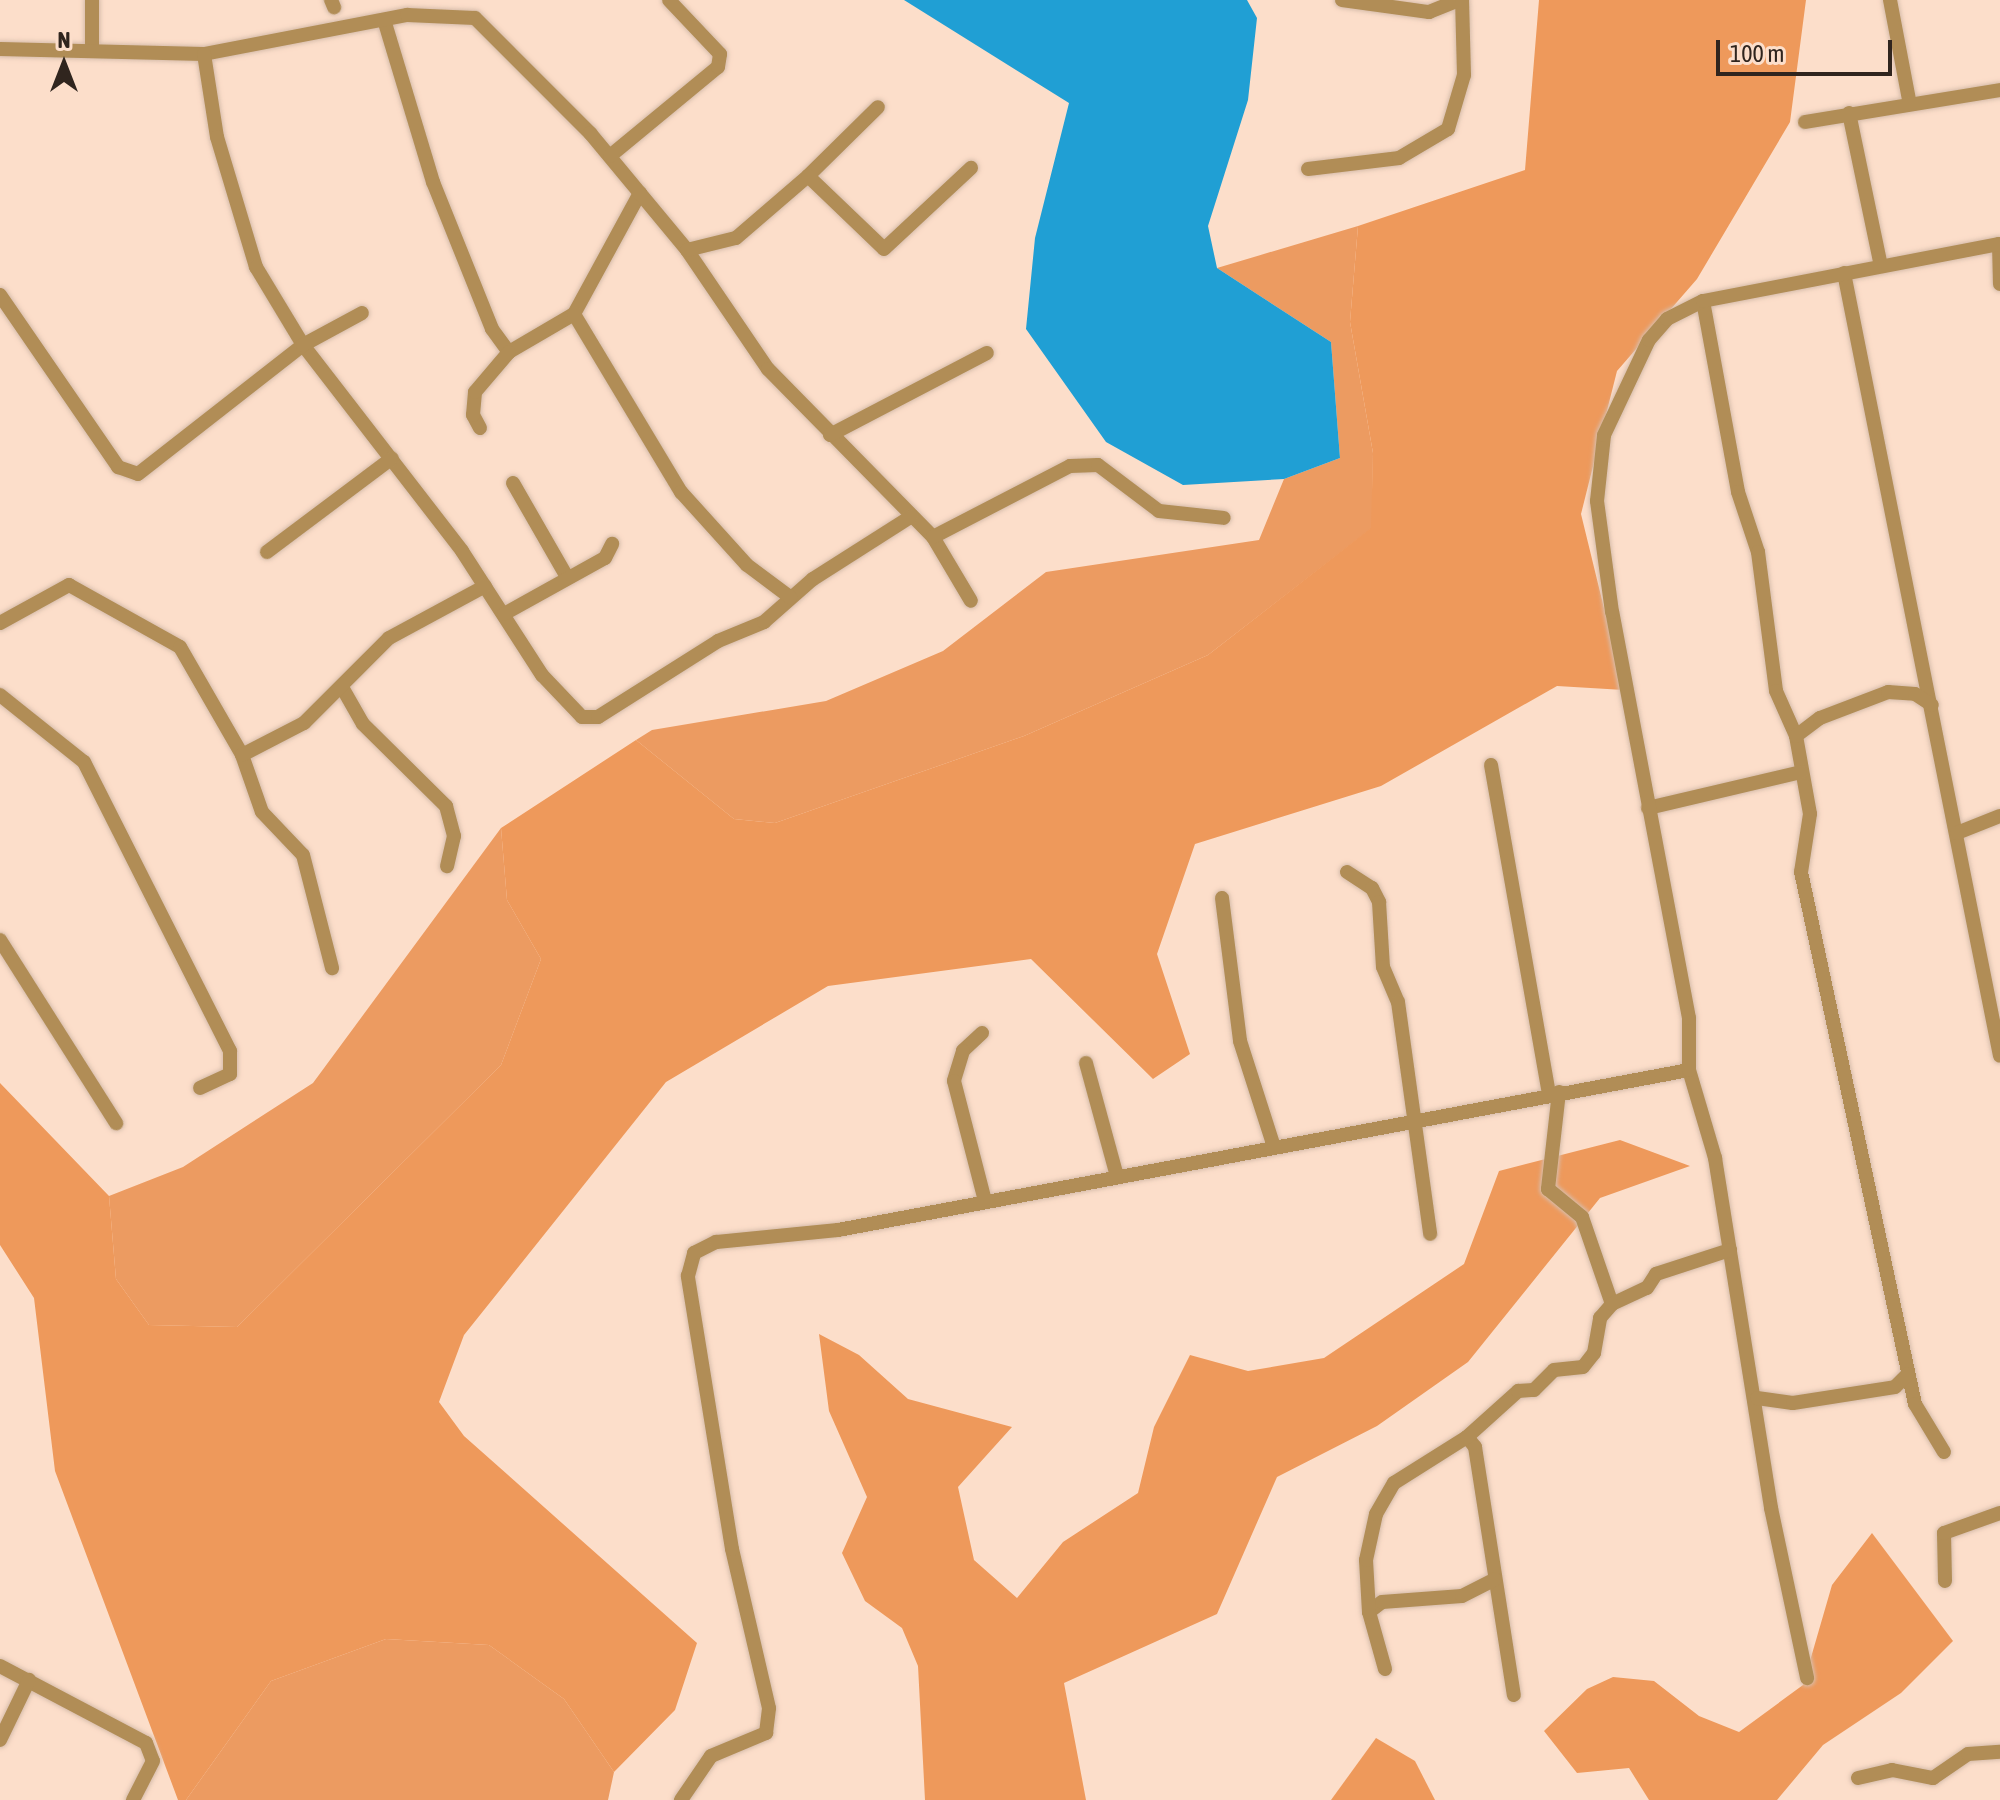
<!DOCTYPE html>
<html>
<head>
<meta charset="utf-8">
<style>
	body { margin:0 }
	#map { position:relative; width:2000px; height:1800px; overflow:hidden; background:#fcdeca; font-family:"Asap Condensed",sans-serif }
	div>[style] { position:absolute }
	.green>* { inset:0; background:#ec9b61 }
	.forest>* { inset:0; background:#ee995b }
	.water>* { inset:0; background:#209fd4 }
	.roads { filter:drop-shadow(0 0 2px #d7bdab) drop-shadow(0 0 2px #d7bdab) }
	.minor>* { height:14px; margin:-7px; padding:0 7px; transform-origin:7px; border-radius:7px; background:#b18d56 }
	span { translate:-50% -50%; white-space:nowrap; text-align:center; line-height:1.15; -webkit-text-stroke:8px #fcdeca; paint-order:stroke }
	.north { position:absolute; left:24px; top:24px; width:80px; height:80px; -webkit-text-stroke:6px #fcdeca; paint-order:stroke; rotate:0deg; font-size:22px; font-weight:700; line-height:32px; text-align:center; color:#30251e }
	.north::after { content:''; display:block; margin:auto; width:28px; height:36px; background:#30251e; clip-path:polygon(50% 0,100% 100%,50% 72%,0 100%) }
	.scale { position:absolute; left:1716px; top:40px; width:176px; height:36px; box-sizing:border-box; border:4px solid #30251e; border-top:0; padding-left:10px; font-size:24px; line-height:28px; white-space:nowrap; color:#30251e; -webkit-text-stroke:6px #fcdeca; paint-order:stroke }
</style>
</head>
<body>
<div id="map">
	<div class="green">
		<i style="clip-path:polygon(1358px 226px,1350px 322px,1373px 453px,1372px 528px,1208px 655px,1024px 736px,775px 823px,734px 819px,636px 740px,652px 730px,826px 701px,943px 651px,1046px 572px,1259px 540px,1284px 479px,1340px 458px,1331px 342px,1217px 268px)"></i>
		<i style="clip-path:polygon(501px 828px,507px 900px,541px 959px,501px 1065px,237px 1327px,149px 1325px,116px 1279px,109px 1196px,183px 1167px,313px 1083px)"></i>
		<i style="clip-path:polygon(386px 1639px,489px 1645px,564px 1699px,614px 1772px,608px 1800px,186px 1800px,271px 1681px)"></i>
	</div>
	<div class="forest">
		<i style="clip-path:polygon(1539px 0,1806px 0,1790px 122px,1697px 279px,1617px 371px,1581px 514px,1624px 690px,1557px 686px,1381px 786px,1195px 844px,1157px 954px,1190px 1054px,1153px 1079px,1031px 959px,828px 986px,666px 1082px,464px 1335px,439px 1402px,464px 1436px,697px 1643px,675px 1710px,614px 1772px,564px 1699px,489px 1645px,386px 1639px,271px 1681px,186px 1800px,178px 1800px,55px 1471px,34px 1298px,0 1245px,0 1083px,109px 1196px,116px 1279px,149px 1325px,237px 1327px,501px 1065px,541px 959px,507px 900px,501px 828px,636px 740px,734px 819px,775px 823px,1024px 736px,1208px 655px,1371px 528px,1373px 453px,1350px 322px,1358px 226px,1525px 170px)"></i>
		<i style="clip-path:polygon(1620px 1140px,1690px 1166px,1600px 1198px,1468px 1362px,1377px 1426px,1277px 1477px,1217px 1614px,1064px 1683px,1086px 1800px,925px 1800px,918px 1666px,902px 1628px,865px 1601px,842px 1553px,867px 1497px,829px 1411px,819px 1334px,859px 1355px,908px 1399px,1012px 1427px,958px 1487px,974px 1560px,1017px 1598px,1063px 1542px,1138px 1493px,1154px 1427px,1190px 1355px,1248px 1371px,1324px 1358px,1464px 1264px,1499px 1171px)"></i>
		<i style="clip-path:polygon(1872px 1533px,1953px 1641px,1901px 1693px,1823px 1745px,1777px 1800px,1649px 1800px,1629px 1768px,1577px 1773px,1544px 1731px,1587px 1689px,1613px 1677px,1654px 1681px,1699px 1716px,1739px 1732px,1803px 1685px,1832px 1585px)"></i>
		<i style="clip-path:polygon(1376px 1738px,1415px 1761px,1435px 1800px,1331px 1800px)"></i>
	</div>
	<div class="water">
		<i style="clip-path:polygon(904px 0,1247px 0,1257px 18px,1248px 100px,1208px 226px,1217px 268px,1331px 342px,1340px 458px,1284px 479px,1183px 485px,1106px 442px,1026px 329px,1035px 238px,1069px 103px)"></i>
	</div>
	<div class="roads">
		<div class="minor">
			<i style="left:92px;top:0;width:49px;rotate:90deg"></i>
			<i style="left:331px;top:0;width:8px;rotate:67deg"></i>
			<i style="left:1342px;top:0;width:88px;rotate:7.9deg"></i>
			<i style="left:1429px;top:12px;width:31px;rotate:-22deg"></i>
			<i style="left:1890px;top:0;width:102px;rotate:79.2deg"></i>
			<i style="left:385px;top:23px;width:166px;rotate:73.2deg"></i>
			<i style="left:433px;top:182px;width:158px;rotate:68.1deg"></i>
			<i style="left:492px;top:329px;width:29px;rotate:54deg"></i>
			<i style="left:509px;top:352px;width:75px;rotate:-30.3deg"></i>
			<i style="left:574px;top:314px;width:138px;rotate:-61.4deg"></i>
			<i style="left:0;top:49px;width:204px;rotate:1.4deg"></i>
			<i style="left:204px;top:54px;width:207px;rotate:-10.9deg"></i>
			<i style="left:407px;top:15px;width:68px;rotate:2.5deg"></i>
			<i style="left:475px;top:18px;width:163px;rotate:45deg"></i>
			<i style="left:590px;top:133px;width:152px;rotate:50.3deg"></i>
			<i style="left:687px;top:250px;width:144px;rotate:55.8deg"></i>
			<i style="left:768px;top:369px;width:235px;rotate:45.5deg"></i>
			<i style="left:933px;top:537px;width:74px;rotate:59.3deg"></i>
			<i style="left:204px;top:54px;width:84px;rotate:81.1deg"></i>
			<i style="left:217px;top:137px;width:136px;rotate:73.3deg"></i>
			<i style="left:256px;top:267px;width:91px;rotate:58.9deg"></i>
			<i style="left:303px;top:345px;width:260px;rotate:52.3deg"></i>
			<i style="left:462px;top:551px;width:148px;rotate:57.2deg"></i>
			<i style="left:542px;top:675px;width:58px;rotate:46.4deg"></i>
			<i style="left:582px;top:717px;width:16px"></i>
			<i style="left:598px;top:717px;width:142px;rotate:-32.3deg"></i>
			<i style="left:718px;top:641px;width:50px;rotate:-22.4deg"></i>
			<i style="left:764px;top:622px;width:65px;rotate:-41.3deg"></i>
			<i style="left:813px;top:579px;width:117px;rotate:-32.5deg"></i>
			<i style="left:1849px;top:113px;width:156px;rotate:78.2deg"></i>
			<i style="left:1805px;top:122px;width:198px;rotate:-9.3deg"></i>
			<i style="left:610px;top:156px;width:140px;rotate:-39.5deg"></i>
			<i style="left:718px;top:67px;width:13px;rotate:-81deg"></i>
			<i style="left:720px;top:54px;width:74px;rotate:-133.4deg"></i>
			<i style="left:1308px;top:169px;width:92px;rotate:-6.9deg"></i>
			<i style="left:1399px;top:158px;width:57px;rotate:-30.6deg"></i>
			<i style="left:1448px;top:129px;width:56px;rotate:-73.5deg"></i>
			<i style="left:1464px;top:75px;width:75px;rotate:-91.5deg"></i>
			<i style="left:808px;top:176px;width:98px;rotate:-44.6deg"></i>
			<i style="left:1999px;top:244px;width:40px;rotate:88.6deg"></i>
			<i style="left:687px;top:250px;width:50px;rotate:-13.8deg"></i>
			<i style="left:736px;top:238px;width:95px;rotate:-40.7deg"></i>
			<i style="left:808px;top:176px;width:105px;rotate:43.8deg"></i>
			<i style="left:884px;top:249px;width:119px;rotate:-43deg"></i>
			<i style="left:1844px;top:273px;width:798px;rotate:78.73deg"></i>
			<i style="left:0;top:295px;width:209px;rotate:55.5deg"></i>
			<i style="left:118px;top:467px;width:21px;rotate:19deg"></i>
			<i style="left:138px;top:474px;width:209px;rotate:-38deg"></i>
			<i style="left:303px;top:345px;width:67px;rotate:-28.5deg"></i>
			<i style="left:1703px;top:301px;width:194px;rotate:79.6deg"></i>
			<i style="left:1738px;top:492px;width:63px;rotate:71.6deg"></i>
			<i style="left:1758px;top:552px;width:140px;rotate:82.6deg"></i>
			<i style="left:1776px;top:691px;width:49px;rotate:66deg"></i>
			<i style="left:1796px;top:736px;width:79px;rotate:79.8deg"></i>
			<i style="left:1810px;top:814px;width:59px;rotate:98.8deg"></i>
			<i style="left:1801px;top:872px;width:544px;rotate:77.91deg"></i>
			<i style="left:1915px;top:1404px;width:56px;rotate:58.9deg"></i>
			<i style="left:574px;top:314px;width:208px;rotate:59deg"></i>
			<i style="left:681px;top:492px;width:98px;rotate:47.9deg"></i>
			<i style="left:747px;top:565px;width:54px;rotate:36.7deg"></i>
			<i style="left:480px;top:428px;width:15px;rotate:-118deg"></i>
			<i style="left:473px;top:415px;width:23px;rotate:-85deg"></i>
			<i style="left:475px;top:392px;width:52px;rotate:-49.6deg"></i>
			<i style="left:830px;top:435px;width:177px;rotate:-27.6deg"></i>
			<i style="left:513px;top:483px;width:106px;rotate:60.1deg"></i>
			<i style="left:933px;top:537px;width:154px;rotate:-27.4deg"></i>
			<i style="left:1070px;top:466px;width:28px;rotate:-2deg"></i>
			<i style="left:1098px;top:465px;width:76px;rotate:37deg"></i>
			<i style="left:1159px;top:511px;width:65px;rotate:6.1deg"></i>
			<i style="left:267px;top:552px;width:156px;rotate:-36.9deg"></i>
			<i style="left:504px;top:614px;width:115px;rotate:-29deg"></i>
			<i style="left:605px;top:558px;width:16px;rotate:-63deg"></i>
			<i style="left:0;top:623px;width:79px;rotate:-28.8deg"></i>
			<i style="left:69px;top:585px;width:127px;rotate:29.2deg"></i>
			<i style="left:180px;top:647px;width:125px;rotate:60.1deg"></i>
			<i style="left:242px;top:755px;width:60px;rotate:70.7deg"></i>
			<i style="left:262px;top:812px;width:59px;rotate:46.4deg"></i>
			<i style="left:303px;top:855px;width:117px;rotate:75.6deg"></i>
			<i style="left:343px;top:689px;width:40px;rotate:60.3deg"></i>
			<i style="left:363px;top:724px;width:117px;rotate:44.7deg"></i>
			<i style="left:446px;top:806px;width:31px;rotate:75deg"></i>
			<i style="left:454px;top:836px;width:31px;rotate:103deg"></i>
			<i style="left:0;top:695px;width:107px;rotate:38.6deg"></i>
			<i style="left:84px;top:762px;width:324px;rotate:63.2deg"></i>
			<i style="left:230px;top:1051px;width:23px;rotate:90deg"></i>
			<i style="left:230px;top:1074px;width:33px;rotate:155deg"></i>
			<i style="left:1796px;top:736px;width:30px;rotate:-37deg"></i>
			<i style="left:1820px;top:718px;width:73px;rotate:-20.9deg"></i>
			<i style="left:1888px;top:692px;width:27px;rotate:4deg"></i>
			<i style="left:1915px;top:694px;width:20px;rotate:33deg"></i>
			<i style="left:242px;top:755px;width:70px;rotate:-27.3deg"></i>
			<i style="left:304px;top:723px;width:120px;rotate:-45deg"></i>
			<i style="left:389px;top:638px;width:109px;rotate:-28.4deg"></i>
			<i style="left:1491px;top:765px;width:334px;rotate:80deg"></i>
			<i style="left:1648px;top:808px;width:157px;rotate:-13.2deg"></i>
			<i style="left:1957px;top:833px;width:46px;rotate:-21.6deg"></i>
			<i style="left:1347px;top:872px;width:30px;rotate:33deg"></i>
			<i style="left:1372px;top:888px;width:16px;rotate:63deg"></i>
			<i style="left:1379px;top:902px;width:65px;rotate:86.5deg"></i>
			<i style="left:1383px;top:967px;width:38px;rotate:67deg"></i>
			<i style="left:1398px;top:1002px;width:234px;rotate:82.1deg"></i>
			<i style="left:1222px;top:898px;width:144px;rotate:82.8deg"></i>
			<i style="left:1240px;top:1041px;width:108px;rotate:72.2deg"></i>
			<i style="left:0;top:940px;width:217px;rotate:57.6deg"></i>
			<i style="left:982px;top:1033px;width:26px;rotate:137deg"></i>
			<i style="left:963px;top:1051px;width:31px;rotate:107deg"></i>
			<i style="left:954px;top:1081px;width:120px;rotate:75.5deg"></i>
			<i style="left:1086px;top:1063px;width:117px;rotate:74.7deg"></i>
			<i style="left:1689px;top:1070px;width:92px;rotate:73.5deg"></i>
			<i style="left:1715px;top:1158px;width:354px;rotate:80.9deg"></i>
			<i style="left:1771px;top:1508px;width:174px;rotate:78deg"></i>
			<i style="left:1559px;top:1092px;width:98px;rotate:96.5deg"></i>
			<i style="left:1548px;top:1189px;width:44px;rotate:39.5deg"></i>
			<i style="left:1582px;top:1217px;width:92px;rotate:71deg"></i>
			<i style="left:1757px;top:1398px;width:36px;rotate:8deg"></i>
			<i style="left:1793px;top:1403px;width:103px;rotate:-8.9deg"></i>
			<i style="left:1895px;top:1387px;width:18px;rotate:-45deg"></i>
			<i style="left:1467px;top:1437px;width:13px;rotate:51deg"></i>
			<i style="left:1475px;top:1447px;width:251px;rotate:81.1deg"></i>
			<i style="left:1945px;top:1581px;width:48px;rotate:-91.2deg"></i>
			<i style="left:1944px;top:1533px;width:59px;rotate:-19.7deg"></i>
			<i style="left:1369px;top:1612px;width:16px;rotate:-38deg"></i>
			<i style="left:1382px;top:1602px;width:80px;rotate:-4.3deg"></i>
			<i style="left:1462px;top:1596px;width:37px;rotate:-27deg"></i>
			<i style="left:0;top:1666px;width:165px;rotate:27.8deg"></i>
			<i style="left:146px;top:1743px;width:19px;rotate:69deg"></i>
			<i style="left:153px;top:1761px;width:44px;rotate:117.1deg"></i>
			<i style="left:1385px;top:1669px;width:59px;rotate:-105.7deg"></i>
			<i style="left:1369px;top:1612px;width:52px;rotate:-93.3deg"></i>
			<i style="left:1366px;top:1560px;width:47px;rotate:-77.7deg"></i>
			<i style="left:1376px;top:1514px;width:36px;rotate:-60deg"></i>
			<i style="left:1394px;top:1483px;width:86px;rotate:-32.2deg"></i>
			<i style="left:1467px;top:1437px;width:69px;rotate:-42deg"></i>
			<i style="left:1518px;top:1391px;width:16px;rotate:-4deg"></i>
			<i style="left:1534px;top:1390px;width:28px;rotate:-45deg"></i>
			<i style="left:1554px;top:1370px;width:29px;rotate:-6deg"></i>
			<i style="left:1583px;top:1367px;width:18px;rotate:-52deg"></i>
			<i style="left:1594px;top:1353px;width:36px;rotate:-80deg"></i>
			<i style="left:1600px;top:1318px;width:18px;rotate:-49deg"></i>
			<i style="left:1612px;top:1304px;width:38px;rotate:-25deg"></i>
			<i style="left:1647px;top:1288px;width:17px;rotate:-57deg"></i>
			<i style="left:1656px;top:1274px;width:78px;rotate:-18deg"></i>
			<i style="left:0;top:1740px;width:67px;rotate:-64.2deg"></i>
			<i style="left:1858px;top:1778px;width:35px;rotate:-13deg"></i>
			<i style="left:1892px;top:1770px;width:42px;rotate:11deg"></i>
			<i style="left:1933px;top:1778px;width:42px;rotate:-34.4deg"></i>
			<i style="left:1968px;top:1754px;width:32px;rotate:-4deg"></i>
			<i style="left:681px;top:1800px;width:53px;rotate:-55.7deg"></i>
			<i style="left:711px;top:1756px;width:60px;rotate:-22.7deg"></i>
			<i style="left:766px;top:1733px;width:25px;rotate:-83deg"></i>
			<i style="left:769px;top:1708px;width:163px;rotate:-103.1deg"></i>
			<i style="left:732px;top:1549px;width:277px;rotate:-99.2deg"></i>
			<i style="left:688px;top:1276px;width:24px;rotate:-75deg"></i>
			<i style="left:694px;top:1253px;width:25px;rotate:-27deg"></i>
			<i style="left:716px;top:1242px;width:123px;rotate:-5.6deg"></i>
			<i style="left:838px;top:1230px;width:866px;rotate:-10.65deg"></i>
			<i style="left:1689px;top:1070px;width:52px;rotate:-90deg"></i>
			<i style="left:1689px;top:1018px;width:413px;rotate:-100.7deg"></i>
			<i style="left:1612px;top:612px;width:112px;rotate:-97.7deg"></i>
			<i style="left:1597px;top:501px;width:66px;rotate:-83.9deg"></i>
			<i style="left:1604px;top:435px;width:105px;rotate:-64.7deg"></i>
			<i style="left:1649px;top:340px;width:28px;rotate:-49deg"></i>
			<i style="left:1667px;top:319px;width:40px;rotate:-26.6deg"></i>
			<i style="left:1703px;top:301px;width:302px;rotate:-10.9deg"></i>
		</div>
	</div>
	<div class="north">N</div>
	<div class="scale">100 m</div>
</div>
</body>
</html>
